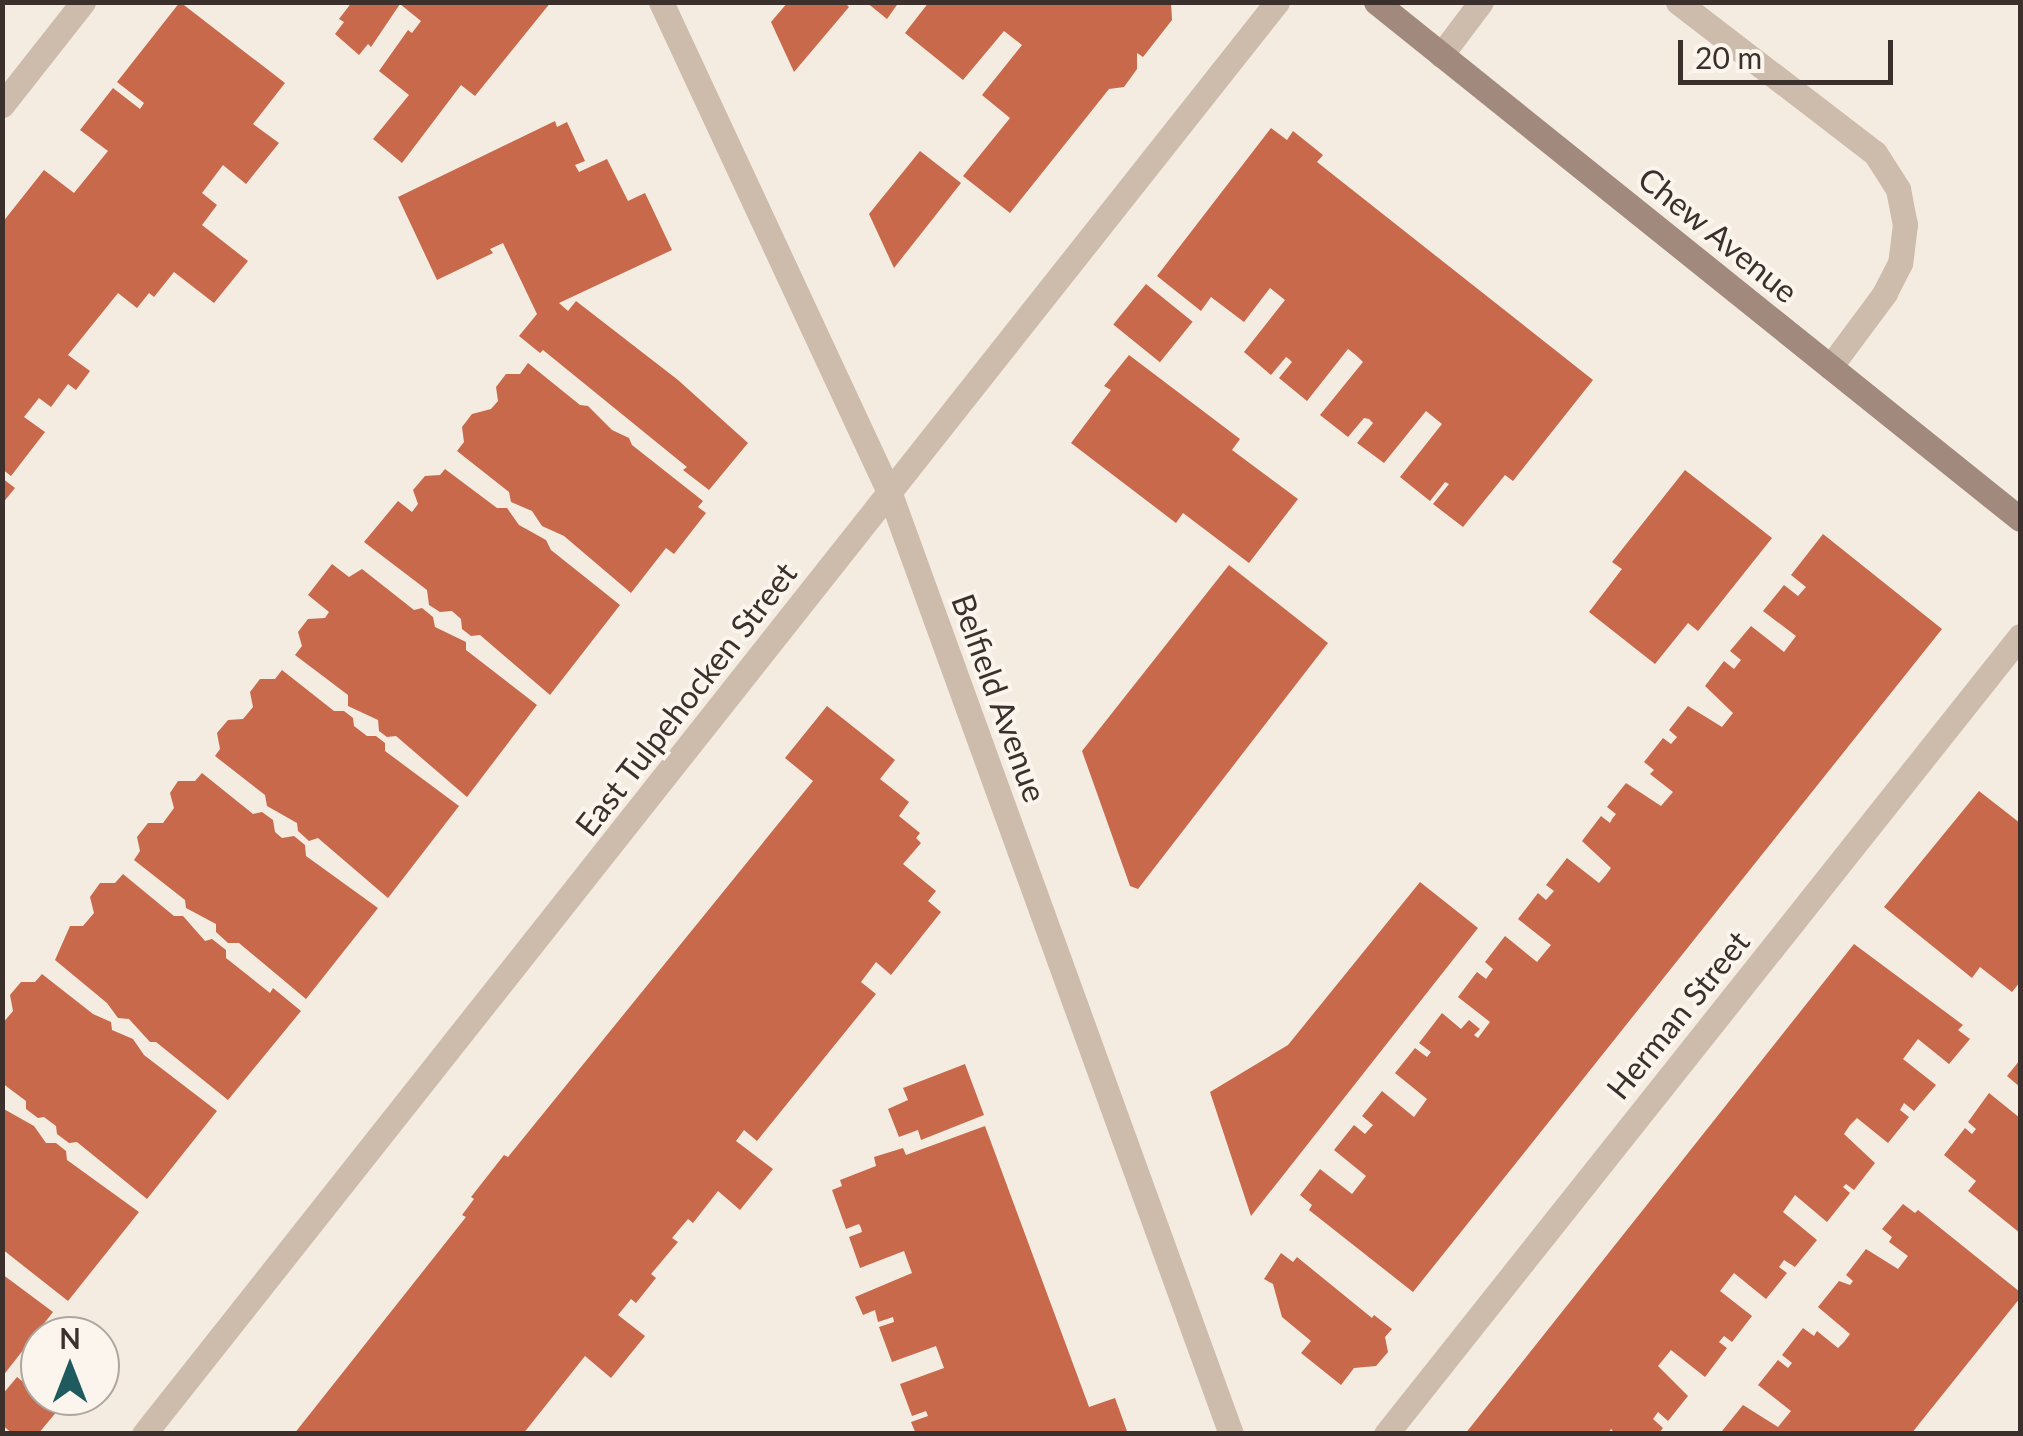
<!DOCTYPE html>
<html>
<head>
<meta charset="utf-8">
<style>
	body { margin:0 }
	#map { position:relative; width:2023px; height:1436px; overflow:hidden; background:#f4ebe1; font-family:Lato,sans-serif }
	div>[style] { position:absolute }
	.building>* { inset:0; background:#c8694b; transform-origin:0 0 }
	.lane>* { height:25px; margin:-12.5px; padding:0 12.5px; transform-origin:12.5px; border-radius:12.5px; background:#cdbbac }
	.street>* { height:25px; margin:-12.5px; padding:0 12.5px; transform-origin:12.5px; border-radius:12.5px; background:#cdbbac }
	.secondary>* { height:25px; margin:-12.5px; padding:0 12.5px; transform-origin:12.5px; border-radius:12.5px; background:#a18a7d }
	span { translate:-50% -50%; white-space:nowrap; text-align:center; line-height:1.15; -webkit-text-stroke:8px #fbf5ee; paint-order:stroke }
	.street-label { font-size:32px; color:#3b302b }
	.frame { position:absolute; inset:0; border:5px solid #3b302b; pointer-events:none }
	.north { position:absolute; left:20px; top:1316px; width:100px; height:100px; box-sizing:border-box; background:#fbf5ee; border:2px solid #aea6a0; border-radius:50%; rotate:0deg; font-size:28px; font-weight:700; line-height:40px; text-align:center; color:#3b302b }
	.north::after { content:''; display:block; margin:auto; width:35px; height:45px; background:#1f5a5e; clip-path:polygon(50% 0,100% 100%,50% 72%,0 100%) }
	.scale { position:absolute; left:1678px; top:40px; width:215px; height:45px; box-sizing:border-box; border:5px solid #3b302b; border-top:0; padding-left:12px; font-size:30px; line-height:35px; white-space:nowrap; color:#3b302b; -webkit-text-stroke:8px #fbf5ee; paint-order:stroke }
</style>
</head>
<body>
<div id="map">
	<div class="building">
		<i style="clip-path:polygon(180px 2px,285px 83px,253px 124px,279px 143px,246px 184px,223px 165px,202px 193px,217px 205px,202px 225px,248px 261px,214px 303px,174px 272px,154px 297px,149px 293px,137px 308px,118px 293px,68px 355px,90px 371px,76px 390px,68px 384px,51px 407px,39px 398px,24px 417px,45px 432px,11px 476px,2px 469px,2px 223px,44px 170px,74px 193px,108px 151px,80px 130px,113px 88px,140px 109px,144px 103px,117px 82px)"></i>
		<i style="clip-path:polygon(352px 2px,551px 2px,475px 96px,461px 85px,402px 163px,373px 139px,409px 95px,379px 71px,408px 30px,412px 33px,421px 21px,400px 4px,371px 47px,368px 44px,359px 55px,335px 34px,344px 22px,339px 19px)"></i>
		<i style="clip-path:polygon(788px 2px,844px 2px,849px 7px,794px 72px,771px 22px)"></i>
		<i style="clip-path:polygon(866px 2px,899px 2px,887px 19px)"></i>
		<i style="clip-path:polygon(929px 2px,1171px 2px,1172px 20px,1143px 57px,1137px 53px,1137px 69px,1124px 87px,1109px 89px,1010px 213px,963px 176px,1010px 118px,982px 95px,1022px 45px,1004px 31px,963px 80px,905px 33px)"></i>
		<i style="clip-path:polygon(555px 121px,557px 127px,567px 122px,585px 161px,575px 165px,579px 172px,607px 159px,628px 201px,645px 193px,672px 250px,559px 303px,568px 311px,576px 301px,678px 380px,748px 443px,709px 490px,683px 470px,687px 467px,543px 350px,540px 353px,519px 336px,537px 314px,503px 243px,490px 249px,493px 253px,437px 280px,398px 197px)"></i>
		<i style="clip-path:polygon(1271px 128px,1287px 140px,1293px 131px,1323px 155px,1317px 162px,1593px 380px,1513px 481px,1505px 475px,1463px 527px,1433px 504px,1449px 484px,1445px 482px,1430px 501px,1400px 477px,1442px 424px,1426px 411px,1384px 463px,1357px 443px,1373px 423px,1369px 419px,1364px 418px,1348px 437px,1320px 415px,1363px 362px,1357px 356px,1348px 349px,1307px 401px,1279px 378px,1292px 362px,1289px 359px,1286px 357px,1271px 375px,1244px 352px,1285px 300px,1270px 288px,1244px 322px,1211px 297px,1201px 311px,1157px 276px)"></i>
		<i style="clip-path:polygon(920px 151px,961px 183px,894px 268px,869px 214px)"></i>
		<i style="left:1146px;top:284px;width:60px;height:52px;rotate:39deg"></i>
		<i style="clip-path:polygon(1129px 355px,1240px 439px,1232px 450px,1298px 499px,1249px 563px,1183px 513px,1176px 523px,1071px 443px,1111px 390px,1104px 386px)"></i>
		<i style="clip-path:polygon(528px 363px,580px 405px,588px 406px,612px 430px,629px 438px,632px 445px,703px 501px,698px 507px,706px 513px,674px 554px,666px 548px,631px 593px,564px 536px,542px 526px,532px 511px,511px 502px,509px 492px,457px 451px,464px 442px,462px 427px,472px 414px,491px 409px,498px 401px,496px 387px,506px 374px,520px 374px)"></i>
		<i style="clip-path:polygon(445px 469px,497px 508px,507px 508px,519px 525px,546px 540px,551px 550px,620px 605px,550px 695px,480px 635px,471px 636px,462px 629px,461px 619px,452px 611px,440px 612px,429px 605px,427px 590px,364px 542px,398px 501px,412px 512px,418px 504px,413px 490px,425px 476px,440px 475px)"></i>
		<i style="clip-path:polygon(1685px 470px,1772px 538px,1698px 631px,1688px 623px,1655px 664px,1589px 612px,1622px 569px,1612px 562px)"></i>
		<i style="clip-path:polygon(2px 478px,15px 488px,2px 504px)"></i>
		<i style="clip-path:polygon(1823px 534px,1942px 629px,1413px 1292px,1309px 1210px,1312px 1205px,1300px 1195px,1320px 1169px,1352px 1194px,1366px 1176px,1334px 1150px,1354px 1125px,1365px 1134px,1373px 1125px,1362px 1116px,1382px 1091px,1414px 1117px,1427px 1099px,1395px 1073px,1415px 1048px,1427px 1057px,1431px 1052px,1419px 1043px,1442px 1013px,1461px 1029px,1469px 1020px,1480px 1029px,1474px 1035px,1478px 1038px,1490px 1022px,1458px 997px,1477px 972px,1486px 979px,1493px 969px,1485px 962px,1505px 936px,1537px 962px,1551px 945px,1518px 919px,1538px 893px,1546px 900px,1554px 891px,1546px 885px,1567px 858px,1599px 883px,1606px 875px,1611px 868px,1582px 841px,1601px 816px,1610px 823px,1612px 819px,1616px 814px,1607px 807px,1626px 783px,1661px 806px,1673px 792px,1650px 774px,1654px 770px,1644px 762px,1663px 738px,1671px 744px,1677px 737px,1669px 730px,1688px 706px,1722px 727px,1733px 713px,1705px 686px,1724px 661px,1734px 669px,1741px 660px,1730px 651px,1751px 626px,1784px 652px,1796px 636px,1763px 611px,1784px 585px,1798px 596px,1806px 587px,1791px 575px)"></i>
		<i style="clip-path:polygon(332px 564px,349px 577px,362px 569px,414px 610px,422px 608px,433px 617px,435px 627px,466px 642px,466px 650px,537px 705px,467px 797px,396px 736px,387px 737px,379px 731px,378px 720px,348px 706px,348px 695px,295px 655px,302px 646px,298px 632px,308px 619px,325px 618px,329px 612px,308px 595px)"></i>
		<i style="clip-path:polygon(1229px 565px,1328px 643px,1138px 889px,1130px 886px,1082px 751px)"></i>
		<i style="clip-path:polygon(282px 670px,334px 711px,344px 711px,353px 718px,354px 726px,367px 736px,376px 736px,385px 743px,385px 751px,459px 806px,388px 898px,318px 838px,309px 841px,298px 831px,297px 823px,267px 806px,265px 795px,215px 756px,220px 749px,217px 733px,228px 720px,243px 719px,253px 707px,250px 692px,260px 679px,275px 679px)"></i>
		<i style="clip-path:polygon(827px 706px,895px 760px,880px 779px,909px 802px,899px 816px,920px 833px,916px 838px,921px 843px,903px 864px,936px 891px,928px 901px,941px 912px,891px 975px,876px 962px,861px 982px,876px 994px,757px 1141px,744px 1130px,736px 1141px,773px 1169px,740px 1210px,718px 1191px,693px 1223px,688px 1219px,672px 1238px,678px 1242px,651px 1274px,656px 1278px,636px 1303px,631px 1299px,618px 1315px,645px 1336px,611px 1378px,585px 1356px,523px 1434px,294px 1434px,466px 1217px,462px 1215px,474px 1199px,471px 1197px,504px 1155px,508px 1157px,813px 781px,785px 758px)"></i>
		<i style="clip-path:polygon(202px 773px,253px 814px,262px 812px,273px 820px,275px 832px,282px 838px,294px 836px,305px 845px,306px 856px,378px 908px,306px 999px,239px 943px,228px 943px,216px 932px,216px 924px,186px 908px,185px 900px,134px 860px,140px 851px,137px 837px,148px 823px,163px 823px,174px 808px,170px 793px,178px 781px,195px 781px)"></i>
		<i style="clip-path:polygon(1979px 791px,2020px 823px,2020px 982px,2012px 992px,1980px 967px,1972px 978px,1884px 907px)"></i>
		<i style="clip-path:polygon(123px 874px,174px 916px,183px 916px,205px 941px,212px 939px,226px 950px,226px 958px,270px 993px,273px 988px,301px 1011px,228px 1100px,156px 1042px,150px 1042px,129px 1019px,118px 1018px,107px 1003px,55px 960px,70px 926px,83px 926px,94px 913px,90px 897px,100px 883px,115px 883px)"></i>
		<i style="clip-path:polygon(1420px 882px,1478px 928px,1251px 1216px,1210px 1092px,1288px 1045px)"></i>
		<i style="clip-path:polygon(1854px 944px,1963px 1025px,1958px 1030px,1970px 1039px,1949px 1064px,1918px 1039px,1903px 1059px,1936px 1085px,1914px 1111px,1904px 1103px,1900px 1110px,1909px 1117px,1888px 1143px,1857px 1118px,1850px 1125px,1844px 1134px,1875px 1163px,1854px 1190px,1846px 1184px,1843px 1187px,1850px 1193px,1827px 1222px,1795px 1195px,1783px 1212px,1817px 1240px,1795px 1267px,1784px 1260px,1779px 1267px,1787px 1273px,1766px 1299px,1734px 1273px,1720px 1291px,1752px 1316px,1732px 1342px,1724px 1336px,1719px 1342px,1727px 1348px,1705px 1377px,1671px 1350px,1658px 1366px,1688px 1396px,1668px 1421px,1658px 1412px,1653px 1419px,1663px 1428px,1658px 1434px,1616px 1434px,1611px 1429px,1607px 1434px,1465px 1434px)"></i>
		<i style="clip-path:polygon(42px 974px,93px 1014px,111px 1022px,112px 1030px,133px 1039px,144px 1055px,217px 1111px,147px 1199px,77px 1142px,69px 1143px,57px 1134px,56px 1126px,44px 1117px,38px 1118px,26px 1109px,26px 1101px,2px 1083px,2px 1024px,13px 1011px,10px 995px,21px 982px,35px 982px)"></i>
		<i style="clip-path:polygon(2020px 1060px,2020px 1087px,2007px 1076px)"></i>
		<i style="clip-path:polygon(965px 1064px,984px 1115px,921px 1140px,918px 1130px,899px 1137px,888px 1109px,908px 1100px,903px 1088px)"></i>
		<i style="clip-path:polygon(1989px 1093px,2020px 1118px,2020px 1233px,1968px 1191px,1976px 1181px,1944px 1155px,1965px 1128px,1972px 1134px,1976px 1129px,1968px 1122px)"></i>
		<i style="clip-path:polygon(2px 1108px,34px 1126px,46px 1143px,56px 1143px,66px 1151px,67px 1160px,139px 1212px,68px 1301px,2px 1249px)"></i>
		<i style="clip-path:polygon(985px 1126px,1089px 1407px,1115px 1398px,1128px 1434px,916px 1434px,911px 1422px,928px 1416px,926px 1411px,912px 1416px,900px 1384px,944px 1368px,936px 1346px,892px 1362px,879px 1327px,894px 1322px,893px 1317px,878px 1322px,875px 1310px,863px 1315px,855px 1297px,912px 1273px,904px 1251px,860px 1268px,849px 1237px,862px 1232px,861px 1228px,859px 1224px,846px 1229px,832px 1190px,842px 1186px,840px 1180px,876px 1166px,874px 1157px,903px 1148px,906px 1155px)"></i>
		<i style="clip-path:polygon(1903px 1204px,1915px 1213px,1918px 1210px,2020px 1292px,2020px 1298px,1911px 1434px,1722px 1431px,1743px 1405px,1778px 1427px,1791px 1411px,1758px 1385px,1778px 1360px,1788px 1368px,1792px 1363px,1782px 1355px,1803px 1328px,1814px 1336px,1817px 1331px,1838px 1348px,1844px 1342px,1850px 1334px,1818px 1307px,1839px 1281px,1850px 1285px,1853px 1281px,1846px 1275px,1866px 1249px,1898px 1269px,1908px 1256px,1889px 1242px,1892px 1237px,1882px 1229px)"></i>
		<i style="clip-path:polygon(1281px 1253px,1293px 1262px,1297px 1257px,1372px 1318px,1374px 1315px,1392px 1329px,1385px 1337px,1388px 1352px,1376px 1366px,1354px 1368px,1341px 1385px,1301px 1353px,1311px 1341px,1282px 1317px,1273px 1284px,1264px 1279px)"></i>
		<i style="clip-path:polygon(2px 1274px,53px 1312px,2px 1377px)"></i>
		<i style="clip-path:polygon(17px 1377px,58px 1410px,38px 1434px,13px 1434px,2px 1425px,2px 1395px)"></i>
	</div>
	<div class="lane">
		<i style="left:1678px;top:2px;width:248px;rotate:37.5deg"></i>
		<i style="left:1875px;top:153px;width:43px;rotate:57.4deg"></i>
		<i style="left:1898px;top:189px;width:36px;rotate:79deg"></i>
		<i style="left:1905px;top:224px;width:39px;rotate:97deg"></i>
		<i style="left:1900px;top:263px;width:34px;rotate:117deg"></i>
		<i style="left:1885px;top:293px;width:92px;rotate:126.6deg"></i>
		<i style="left:1441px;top:55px;width:66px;rotate:-53deg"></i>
	</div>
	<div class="street">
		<i style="left:661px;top:2px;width:543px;rotate:65.04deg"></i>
		<i style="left:890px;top:494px;width:1000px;rotate:70.06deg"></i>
		<i style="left:2px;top:105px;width:131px;rotate:-51.8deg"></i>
		<i style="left:144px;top:1434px;width:1826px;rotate:-51.65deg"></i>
		<i style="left:1386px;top:1434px;width:1019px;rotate:-51.53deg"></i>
	</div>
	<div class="secondary">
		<i style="left:1376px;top:2px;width:826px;rotate:38.76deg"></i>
	</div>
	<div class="street-label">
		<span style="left:1718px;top:235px;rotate:39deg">Chew Avenue</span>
		<span style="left:999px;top:698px;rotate:70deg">Belfield Avenue</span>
		<span style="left:686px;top:699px;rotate:-52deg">East Tulpehocken Street</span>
		<span style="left:1678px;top:1015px;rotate:-51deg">Herman Street</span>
	</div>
	<div class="frame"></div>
	<div class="north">N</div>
	<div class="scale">20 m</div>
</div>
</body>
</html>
